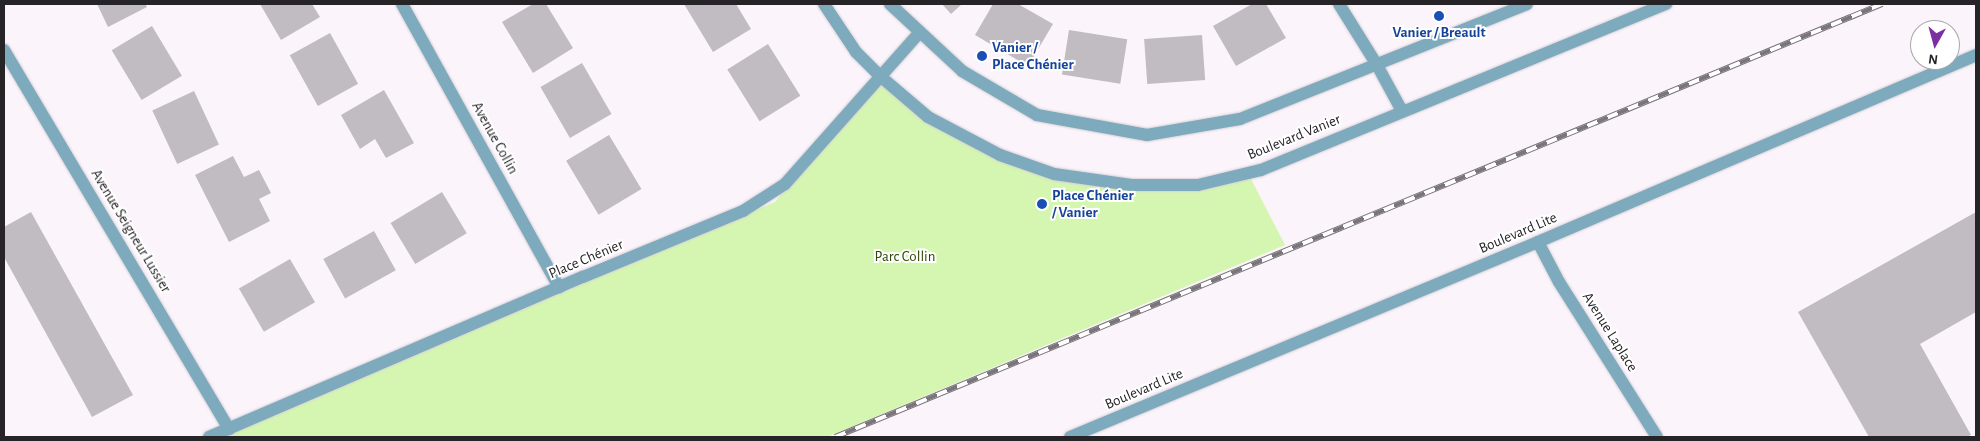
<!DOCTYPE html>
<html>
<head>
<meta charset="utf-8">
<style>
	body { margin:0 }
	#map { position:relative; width:1980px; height:441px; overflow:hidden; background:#fbf4fb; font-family:"Alegreya Sans",sans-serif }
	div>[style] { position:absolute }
	.green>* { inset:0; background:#d5f6b1 }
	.building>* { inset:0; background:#c1bbc2; transform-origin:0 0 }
	.roads { filter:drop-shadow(0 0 1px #d5cfd5) drop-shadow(0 0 1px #d5cfd5) }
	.minor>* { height:12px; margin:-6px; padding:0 6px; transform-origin:6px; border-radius:6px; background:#7daabc }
	.rail>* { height:5.5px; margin-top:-2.75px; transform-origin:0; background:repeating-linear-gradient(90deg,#fff 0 11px,#7a757a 0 22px); box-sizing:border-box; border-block:1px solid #7a757a }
	.dots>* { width:14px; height:14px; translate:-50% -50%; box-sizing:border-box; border:2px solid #fff; border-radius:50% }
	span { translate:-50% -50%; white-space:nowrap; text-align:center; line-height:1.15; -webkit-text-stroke:4px #fff; paint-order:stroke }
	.transit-label { font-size:15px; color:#164399; font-weight:700 }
	.left { translate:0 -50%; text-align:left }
	.street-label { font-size:15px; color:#272427 }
	.park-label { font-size:15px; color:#304706 }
	.frame { position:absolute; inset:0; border:5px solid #272427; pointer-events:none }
	.north { position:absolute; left:1910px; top:20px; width:50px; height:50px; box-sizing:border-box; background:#fff; border:1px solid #a9a7a9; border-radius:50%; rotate:187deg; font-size:14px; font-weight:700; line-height:20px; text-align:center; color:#272427 }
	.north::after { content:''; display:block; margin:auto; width:18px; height:22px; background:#7c2fa0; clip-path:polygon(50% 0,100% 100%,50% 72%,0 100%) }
</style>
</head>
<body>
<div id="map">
	<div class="green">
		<i style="clip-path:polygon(874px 80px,1000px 155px,1154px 191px,1249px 175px,1285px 245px,827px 437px,233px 437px,229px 429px,775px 202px)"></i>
	</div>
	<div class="building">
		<i style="clip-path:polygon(97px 4px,145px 4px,147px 7px,108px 27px)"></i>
		<i style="clip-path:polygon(260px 4px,312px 4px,320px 17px,281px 40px)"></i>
		<i style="clip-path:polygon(533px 4px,546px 4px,573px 48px,533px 73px,502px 22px)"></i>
		<i style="clip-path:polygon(684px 4px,736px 4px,751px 29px,713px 52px)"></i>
		<i style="clip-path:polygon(942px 4px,962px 4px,951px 14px)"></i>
		<i style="clip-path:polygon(993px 4px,1018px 4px,1053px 24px,1028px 66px,975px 35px)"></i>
		<i style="clip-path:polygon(1252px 4px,1266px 4px,1286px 38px,1236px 66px,1213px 26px)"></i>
		<i style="left:152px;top:26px;width:58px;height:47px;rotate:59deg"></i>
		<i style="left:1069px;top:30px;width:59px;height:45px;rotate:9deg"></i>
		<i style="left:330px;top:33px;width:58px;height:46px;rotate:61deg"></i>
		<i style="left:1202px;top:35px;width:45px;height:58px;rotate:86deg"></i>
		<i style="left:768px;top:44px;width:61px;height:48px;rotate:58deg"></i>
		<i style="left:582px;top:63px;width:59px;height:48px;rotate:60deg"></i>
		<i style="clip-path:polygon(384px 90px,414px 143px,386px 158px,375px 139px,360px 149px,341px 115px)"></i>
		<i style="left:194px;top:91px;width:59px;height:46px;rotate:65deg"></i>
		<i style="left:609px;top:135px;width:63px;height:50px;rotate:59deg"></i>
		<i style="clip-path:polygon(233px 156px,244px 177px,259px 170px,271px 193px,259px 199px,270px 221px,229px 242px,195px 175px)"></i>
		<i style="left:442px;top:192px;width:48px;height:60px;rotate:59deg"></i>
		<i style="clip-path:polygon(31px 212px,133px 395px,92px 417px,4px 257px,4px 227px)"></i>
		<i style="clip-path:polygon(1976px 212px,1976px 312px,1920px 344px,1971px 435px,1966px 437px,1869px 437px,1798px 312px)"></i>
		<i style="left:374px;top:231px;width:45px;height:58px;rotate:61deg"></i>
		<i style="left:290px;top:259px;width:50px;height:59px;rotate:60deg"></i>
	</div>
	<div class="roads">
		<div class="minor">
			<i style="left:402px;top:4px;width:324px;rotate:61deg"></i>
			<i style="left:824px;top:4px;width:58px;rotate:56.3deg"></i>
			<i style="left:856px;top:52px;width:34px;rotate:45deg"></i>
			<i style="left:880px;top:76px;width:63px;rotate:40.5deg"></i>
			<i style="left:928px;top:117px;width:81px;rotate:27.8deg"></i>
			<i style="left:1000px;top:155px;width:57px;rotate:19.4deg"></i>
			<i style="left:1054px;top:174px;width:78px;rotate:8.1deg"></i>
			<i style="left:1131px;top:185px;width:67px"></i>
			<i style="left:1198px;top:185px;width:65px;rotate:-13.4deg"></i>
			<i style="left:1261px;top:170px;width:438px;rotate:-22.3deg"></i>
			<i style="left:890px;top:4px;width:98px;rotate:42.9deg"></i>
			<i style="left:962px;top:71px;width:87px;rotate:30.4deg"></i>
			<i style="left:1037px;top:115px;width:112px;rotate:10.3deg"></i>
			<i style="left:1147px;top:135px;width:94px;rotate:-9.8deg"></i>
			<i style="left:1240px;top:119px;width:309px;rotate:-21.8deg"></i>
			<i style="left:1339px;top:4px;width:72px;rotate:58.1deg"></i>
			<i style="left:1377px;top:65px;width:52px;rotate:61.5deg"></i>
			<i style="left:4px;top:50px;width:441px;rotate:59.3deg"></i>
			<i style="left:1538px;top:242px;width:45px;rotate:62.3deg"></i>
			<i style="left:1559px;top:282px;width:183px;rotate:57.7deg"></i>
			<i style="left:209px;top:437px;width:407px;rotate:-23.2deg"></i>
			<i style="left:583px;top:277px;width:173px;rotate:-22.4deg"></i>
			<i style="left:743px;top:211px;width:50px;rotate:-32.7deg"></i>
			<i style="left:785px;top:184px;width:203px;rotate:-48.4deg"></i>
			<i style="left:1070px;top:437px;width:507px;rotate:-22.62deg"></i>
			<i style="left:1538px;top:242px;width:476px;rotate:-23.1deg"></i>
		</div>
	</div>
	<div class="rail">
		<i style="left:835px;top:437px;width:1133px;rotate:-22.47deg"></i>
	</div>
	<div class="dots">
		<i style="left:1439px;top:16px;background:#1a4fb4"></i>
		<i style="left:982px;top:56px;background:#1a4fb4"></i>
		<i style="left:1042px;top:204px;background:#1a4fb4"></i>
	</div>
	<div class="transit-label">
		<span style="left:1439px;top:33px">Vanier / Breault</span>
		<span class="left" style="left:992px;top:56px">Vanier /<br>Place Chénier</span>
		<span class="left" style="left:1052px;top:204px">Place Chénier<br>/ Vanier</span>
	</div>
	<div class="street-label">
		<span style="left:1294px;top:137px;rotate:-22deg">Boulevard Vanier</span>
		<span style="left:495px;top:138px;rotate:61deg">Avenue Collin</span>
		<span style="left:131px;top:231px;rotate:59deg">Avenue Seigneur Lussier</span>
		<span style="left:1518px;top:233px;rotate:-23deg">Boulevard Lite</span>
		<span style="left:586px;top:259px;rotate:-23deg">Place Chénier</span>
		<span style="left:1610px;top:332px;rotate:58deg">Avenue Laplace</span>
		<span style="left:1144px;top:389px;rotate:-23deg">Boulevard Lite</span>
	</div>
	<div class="park-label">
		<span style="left:905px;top:257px">Parc Collin</span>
	</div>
	<div class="frame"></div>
	<div class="north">N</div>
</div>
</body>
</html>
